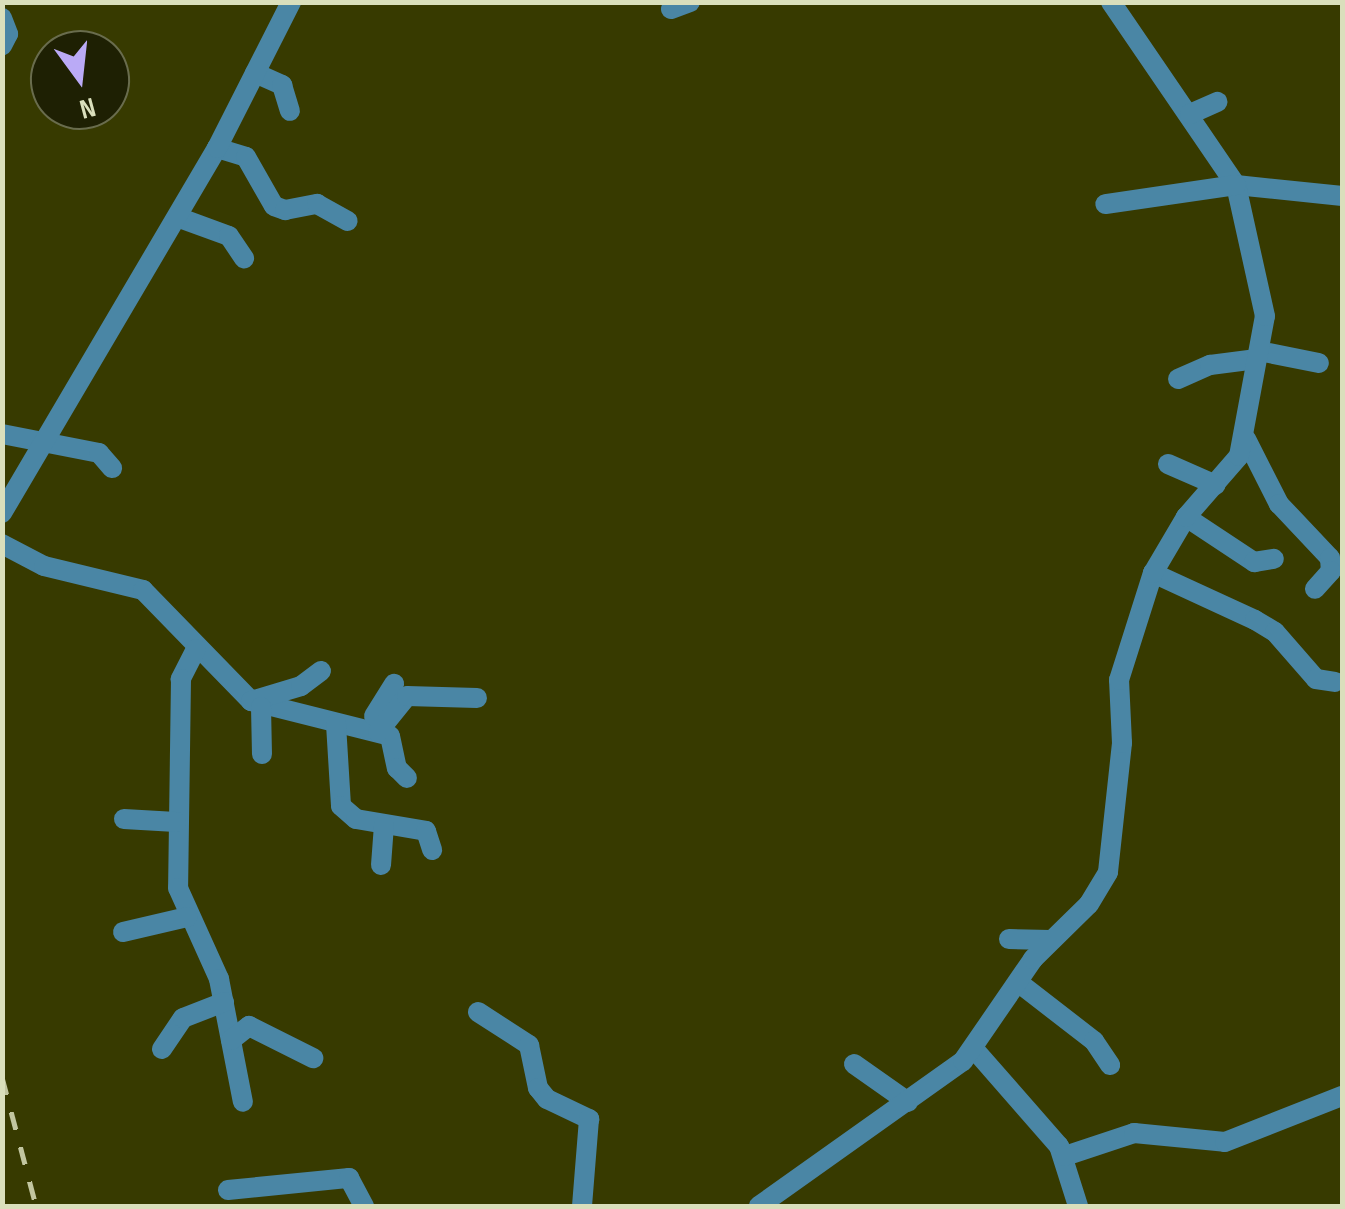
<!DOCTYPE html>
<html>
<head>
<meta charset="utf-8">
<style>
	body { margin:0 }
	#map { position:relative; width:1345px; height:1209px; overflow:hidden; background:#373a00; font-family:"Sofia Sans Condensed",sans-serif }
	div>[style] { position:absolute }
	.minor>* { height:20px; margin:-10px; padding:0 10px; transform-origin:10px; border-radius:10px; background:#4a86a5 }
	.rail>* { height:5px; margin-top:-2.5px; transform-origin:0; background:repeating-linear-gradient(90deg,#c2c6a0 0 18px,transparent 0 36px) }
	span { translate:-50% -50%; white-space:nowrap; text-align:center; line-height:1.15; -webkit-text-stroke:10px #1e2003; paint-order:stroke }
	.frame { position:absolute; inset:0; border:5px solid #dadfbc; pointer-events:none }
	.north { position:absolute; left:30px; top:30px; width:100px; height:100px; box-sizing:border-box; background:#1e2003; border:2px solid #696c4d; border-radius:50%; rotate:165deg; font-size:28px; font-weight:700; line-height:40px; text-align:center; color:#dadfbc }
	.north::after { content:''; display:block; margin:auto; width:35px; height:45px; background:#baaaf6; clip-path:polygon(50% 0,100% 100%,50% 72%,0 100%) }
</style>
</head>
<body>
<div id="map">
	<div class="minor">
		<i style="left:1111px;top:2px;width:222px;rotate:55.7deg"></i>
		<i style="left:1236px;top:185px;width:107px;rotate:5.9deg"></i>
		<i style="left:671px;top:9px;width:20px;rotate:-20deg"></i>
		<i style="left:2px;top:18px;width:17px;rotate:69deg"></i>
		<i style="left:8px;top:34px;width:13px;rotate:117deg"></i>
		<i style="left:255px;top:73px;width:30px;rotate:24deg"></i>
		<i style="left:282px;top:85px;width:27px;rotate:73deg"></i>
		<i style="left:1190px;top:114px;width:30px;rotate:-24deg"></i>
		<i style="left:217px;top:148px;width:30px;rotate:17deg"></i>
		<i style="left:246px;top:157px;width:56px;rotate:60.3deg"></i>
		<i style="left:274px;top:206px;width:12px;rotate:20deg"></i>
		<i style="left:285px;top:210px;width:33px;rotate:-11deg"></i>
		<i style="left:317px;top:204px;width:35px;rotate:29deg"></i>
		<i style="left:177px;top:217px;width:55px;rotate:20.1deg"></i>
		<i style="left:229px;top:236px;width:27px;rotate:56deg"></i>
		<i style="left:1259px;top:351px;width:61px;rotate:11.3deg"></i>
		<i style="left:1178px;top:379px;width:35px;rotate:-24deg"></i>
		<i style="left:1210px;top:365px;width:47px;rotate:-7.3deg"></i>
		<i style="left:2px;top:434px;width:99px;rotate:11.1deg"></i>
		<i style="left:99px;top:453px;width:20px;rotate:49deg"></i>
		<i style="left:1246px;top:439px;width:73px;rotate:63.1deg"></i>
		<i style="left:1279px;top:504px;width:74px;rotate:46.6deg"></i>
		<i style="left:1330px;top:558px;width:13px;rotate:86deg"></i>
		<i style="left:1331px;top:571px;width:24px;rotate:132deg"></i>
		<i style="left:1168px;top:464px;width:52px;rotate:23.6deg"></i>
		<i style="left:2px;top:513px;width:424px;rotate:-59.5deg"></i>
		<i style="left:217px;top:148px;width:164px;rotate:-63.1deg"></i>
		<i style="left:1186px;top:517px;width:82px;rotate:33.5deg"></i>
		<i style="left:1254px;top:562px;width:20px;rotate:-9deg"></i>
		<i style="left:2px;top:544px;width:47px;rotate:27.6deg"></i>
		<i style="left:44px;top:566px;width:102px;rotate:13.6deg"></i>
		<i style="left:143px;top:590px;width:155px;rotate:45.8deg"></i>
		<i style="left:251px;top:701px;width:143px;rotate:14.1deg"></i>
		<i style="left:390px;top:736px;width:33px;rotate:78deg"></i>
		<i style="left:397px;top:768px;width:14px;rotate:45deg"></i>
		<i style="left:1153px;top:573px;width:112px;rotate:24.7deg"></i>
		<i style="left:1255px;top:620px;width:23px;rotate:31deg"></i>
		<i style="left:1275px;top:632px;width:62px;rotate:48.9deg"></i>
		<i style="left:1316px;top:679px;width:19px;rotate:9deg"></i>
		<i style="left:196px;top:649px;width:34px;rotate:117deg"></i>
		<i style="left:181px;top:679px;width:209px;rotate:90.8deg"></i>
		<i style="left:178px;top:888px;width:100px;rotate:65.7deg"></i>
		<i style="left:219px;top:979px;width:125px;rotate:79deg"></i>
		<i style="left:251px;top:701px;width:52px;rotate:-16.7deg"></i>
		<i style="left:301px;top:686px;width:25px;rotate:-37deg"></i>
		<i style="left:261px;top:707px;width:47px;rotate:88.8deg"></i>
		<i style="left:374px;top:716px;width:38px;rotate:-58deg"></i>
		<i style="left:336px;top:724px;width:82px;rotate:86.5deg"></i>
		<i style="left:341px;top:806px;width:20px;rotate:41deg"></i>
		<i style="left:356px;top:819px;width:71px;rotate:9.7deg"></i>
		<i style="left:426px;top:831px;width:20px;rotate:72deg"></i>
		<i style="left:378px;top:732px;width:46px;rotate:-51.1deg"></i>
		<i style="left:407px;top:696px;width:70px;rotate:1.6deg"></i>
		<i style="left:124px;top:819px;width:52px;rotate:3.3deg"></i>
		<i style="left:381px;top:865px;width:40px;rotate:-85.7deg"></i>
		<i style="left:123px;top:932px;width:66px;rotate:-13.2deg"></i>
		<i style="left:1009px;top:939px;width:41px;rotate:1.4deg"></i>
		<i style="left:1019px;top:983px;width:95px;rotate:37.7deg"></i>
		<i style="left:1094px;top:1041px;width:29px;rotate:56deg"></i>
		<i style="left:478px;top:1012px;width:61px;rotate:32.9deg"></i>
		<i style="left:529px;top:1045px;width:44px;rotate:78.2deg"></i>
		<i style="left:538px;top:1088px;width:14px;rotate:51deg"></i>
		<i style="left:547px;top:1099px;width:47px;rotate:25.5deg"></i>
		<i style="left:589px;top:1119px;width:87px;rotate:94.6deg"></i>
		<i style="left:231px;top:1040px;width:23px;rotate:-38deg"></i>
		<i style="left:249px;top:1026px;width:72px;rotate:26.6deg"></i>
		<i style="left:162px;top:1049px;width:37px;rotate:-56deg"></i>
		<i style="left:183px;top:1018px;width:44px;rotate:-21.3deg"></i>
		<i style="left:974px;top:1049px;width:129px;rotate:48.8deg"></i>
		<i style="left:1059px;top:1146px;width:63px;rotate:72.4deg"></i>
		<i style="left:854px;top:1064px;width:66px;rotate:35.1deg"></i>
		<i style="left:1065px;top:1156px;width:73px;rotate:-18.4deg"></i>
		<i style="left:1134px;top:1133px;width:91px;rotate:5.6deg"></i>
		<i style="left:1225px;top:1142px;width:126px;rotate:-21.5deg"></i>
		<i style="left:228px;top:1190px;width:122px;rotate:-5.7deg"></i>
		<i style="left:349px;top:1178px;width:32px;rotate:62deg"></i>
		<i style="left:759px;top:1206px;width:250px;rotate:-35.4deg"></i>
		<i style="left:963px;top:1061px;width:124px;rotate:-55.5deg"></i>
		<i style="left:1033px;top:959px;width:78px;rotate:-44.5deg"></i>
		<i style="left:1089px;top:904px;width:37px;rotate:-59deg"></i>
		<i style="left:1108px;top:872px;width:130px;rotate:-83.8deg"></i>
		<i style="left:1122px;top:743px;width:63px;rotate:-92.7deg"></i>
		<i style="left:1119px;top:680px;width:112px;rotate:-72.4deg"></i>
		<i style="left:1153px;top:573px;width:65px;rotate:-59.5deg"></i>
		<i style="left:1186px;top:517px;width:81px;rotate:-49deg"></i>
		<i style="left:1239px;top:456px;width:142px;rotate:-79.5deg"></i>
		<i style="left:1265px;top:316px;width:134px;rotate:-102.5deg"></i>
		<i style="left:1236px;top:185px;width:132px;rotate:171.7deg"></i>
	</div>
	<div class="rail">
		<i style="left:2px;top:1077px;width:133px;rotate:75.2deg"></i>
	</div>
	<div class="frame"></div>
	<div class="north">N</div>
</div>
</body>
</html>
